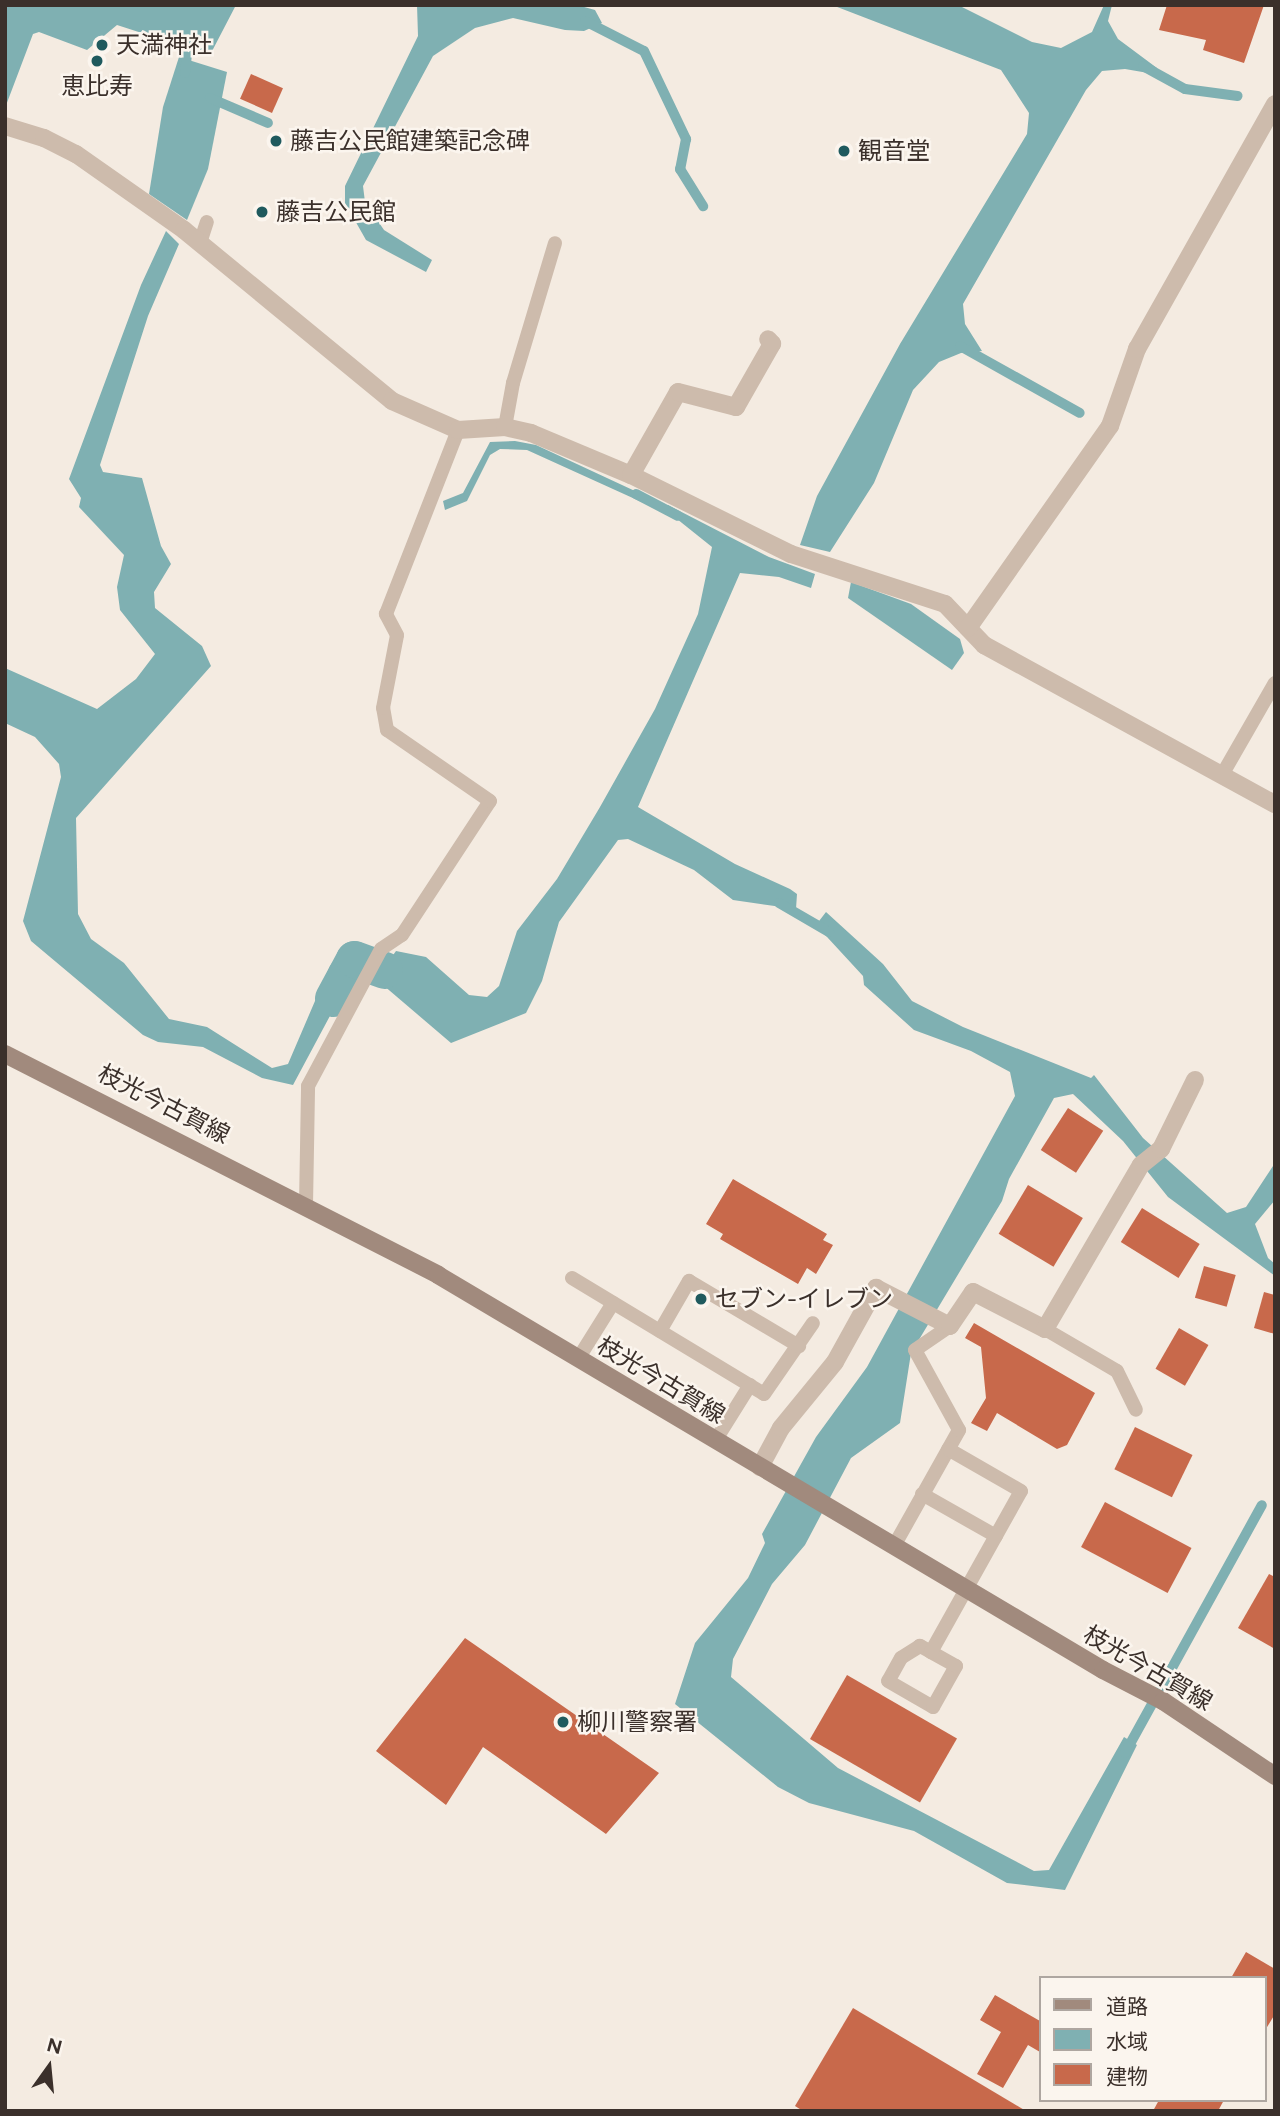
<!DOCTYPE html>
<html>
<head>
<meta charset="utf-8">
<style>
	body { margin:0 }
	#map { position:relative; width:1280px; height:2116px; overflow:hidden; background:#f4ebe1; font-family:Figtree,"Noto Sans JP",sans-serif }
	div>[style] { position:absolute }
	.water>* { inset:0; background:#7fb0b2 }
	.stream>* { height:10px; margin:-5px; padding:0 5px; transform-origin:5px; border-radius:5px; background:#7fb0b2 }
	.canal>* { height:37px; margin:-18.5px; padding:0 18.5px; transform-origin:18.5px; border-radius:18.5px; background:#7fb0b2 }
	.building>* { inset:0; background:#c8694b; transform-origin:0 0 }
	.lane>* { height:14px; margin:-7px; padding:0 7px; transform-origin:7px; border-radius:7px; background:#cdbbac }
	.street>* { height:18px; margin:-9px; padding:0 9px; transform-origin:9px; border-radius:9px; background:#cdbbac }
	.secondary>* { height:18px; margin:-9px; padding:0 9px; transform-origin:9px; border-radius:9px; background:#a18a7d }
	.dots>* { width:19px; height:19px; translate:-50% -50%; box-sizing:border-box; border:4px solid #fbf5ee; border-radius:50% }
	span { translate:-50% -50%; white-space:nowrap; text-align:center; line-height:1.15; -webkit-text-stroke:5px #fbf5ee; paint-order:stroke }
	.poi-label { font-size:24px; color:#3b302b }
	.left { translate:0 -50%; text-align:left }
	.street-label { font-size:24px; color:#3b302b }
	.frame { position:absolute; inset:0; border:7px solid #3b302b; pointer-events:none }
	.legend { position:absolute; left:1039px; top:1976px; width:228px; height:126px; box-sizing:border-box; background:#fbf5ee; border:2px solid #aea6a0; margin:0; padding:9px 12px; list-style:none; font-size:21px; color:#3b302b }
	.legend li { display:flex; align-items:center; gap:14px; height:35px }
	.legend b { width:35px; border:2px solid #aea6a0 }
	.north { position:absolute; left:14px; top:2032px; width:70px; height:70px; -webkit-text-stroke:5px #fbf5ee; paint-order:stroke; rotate:15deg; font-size:19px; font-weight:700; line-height:28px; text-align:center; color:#3b302b }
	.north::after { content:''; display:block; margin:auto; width:24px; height:32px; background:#3b302b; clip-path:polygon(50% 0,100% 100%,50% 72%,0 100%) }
</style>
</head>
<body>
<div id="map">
	<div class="water">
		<i style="clip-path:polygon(5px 5px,236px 5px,210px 55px,117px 25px,87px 50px,39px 32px,33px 34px,5px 108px)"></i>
		<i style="clip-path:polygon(417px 5px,577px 5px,595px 10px,602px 23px,584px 31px,565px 30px,513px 18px,475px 28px,433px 56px,363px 186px,365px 202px,384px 230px,432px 260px,426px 272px,366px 240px,345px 203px,345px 186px,418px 36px)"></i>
		<i style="clip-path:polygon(832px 5px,958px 5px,1032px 42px,1061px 48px,1092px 32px,1104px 5px,1112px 5px,1108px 21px,1118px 39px,1157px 68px,1154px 74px,1125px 69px,1102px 71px,1086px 90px,963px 304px,965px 324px,982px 351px,961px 353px,939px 362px,913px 390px,874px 483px,830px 552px,800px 545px,817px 496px,900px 344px,1027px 134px,1029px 113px,1001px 70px)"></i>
		<i style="clip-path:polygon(179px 57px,227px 72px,208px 169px,187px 220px,149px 194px,163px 107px)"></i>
		<i style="clip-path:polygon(166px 231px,179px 244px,148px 316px,100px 465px,103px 472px,142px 478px,161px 546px,171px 564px,154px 592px,155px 608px,202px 646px,211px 666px,76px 818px,78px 914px,91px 939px,124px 963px,169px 1019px,207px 1027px,272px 1068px,288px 1064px,330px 966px,344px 946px,362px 956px,293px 1085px,262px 1078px,203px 1047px,158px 1042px,143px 1035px,31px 941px,23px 921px,61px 777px,59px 764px,35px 737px,5px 723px,5px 668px,97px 709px,136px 679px,155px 654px,120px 610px,117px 587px,124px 555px,79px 507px,81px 498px,69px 479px,141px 285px)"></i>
		<i style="clip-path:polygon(515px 441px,536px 445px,650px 498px,646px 504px,527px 450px,500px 449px,490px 455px,467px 501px,445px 510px,443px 501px,463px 493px,490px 442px)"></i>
		<i style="clip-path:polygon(668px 505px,769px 557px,815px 574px,811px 588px,779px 577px,740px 573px,638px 807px,735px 864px,790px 889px,797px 894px,796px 909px,733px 900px,694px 870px,628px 839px,618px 840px,559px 922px,542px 981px,526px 1013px,451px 1043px,376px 979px,396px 951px,426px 957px,469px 995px,487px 997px,499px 986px,517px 931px,557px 879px,600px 807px,655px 709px,698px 614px,712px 547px,667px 511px)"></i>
		<i style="clip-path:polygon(851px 582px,911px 604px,960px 639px,964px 653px,952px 670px,848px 598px)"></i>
		<i style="clip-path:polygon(826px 912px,883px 964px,912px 1001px,963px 1027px,1091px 1078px,1094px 1075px,1143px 1138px,1227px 1213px,1246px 1207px,1275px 1163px,1275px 1200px,1255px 1224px,1268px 1258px,1275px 1264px,1275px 1276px,1168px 1197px,1123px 1141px,1073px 1094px,1054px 1098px,1009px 1179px,1002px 1201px,911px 1353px,900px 1423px,851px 1458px,805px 1545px,772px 1584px,733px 1659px,731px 1677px,838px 1768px,1034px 1871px,1049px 1870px,1124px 1737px,1137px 1745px,1065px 1890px,1007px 1883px,914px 1831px,809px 1803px,778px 1787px,675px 1704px,695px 1643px,748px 1578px,765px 1543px,762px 1534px,816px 1437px,867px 1367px,1015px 1096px,1010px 1072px,971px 1051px,914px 1030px,864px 985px,863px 976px,816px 925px)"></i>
	</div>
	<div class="stream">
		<i style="left:585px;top:21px;width:66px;rotate:27deg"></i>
		<i style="left:644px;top:51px;width:98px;rotate:64.5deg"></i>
		<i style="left:686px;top:139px;width:31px;rotate:101deg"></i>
		<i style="left:680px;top:169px;width:44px;rotate:58.1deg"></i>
		<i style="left:1143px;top:66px;width:48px;rotate:28.7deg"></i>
		<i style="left:1185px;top:89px;width:53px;rotate:7.5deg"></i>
		<i style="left:185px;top:73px;width:37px;rotate:-84deg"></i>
		<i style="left:210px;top:98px;width:63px;rotate:23.3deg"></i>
		<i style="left:960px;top:346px;width:137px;rotate:29.2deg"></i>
		<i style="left:636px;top:494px;width:47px;rotate:27.6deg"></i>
		<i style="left:779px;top:903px;width:58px;rotate:30.1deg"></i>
		<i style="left:1125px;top:1753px;width:283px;rotate:-61.1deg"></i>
	</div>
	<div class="canal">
		<i style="left:333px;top:998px;width:44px;rotate:-61.7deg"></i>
		<i style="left:354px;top:959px;width:32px;rotate:20deg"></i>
	</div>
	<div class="building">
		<i style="clip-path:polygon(1167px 5px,1264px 5px,1244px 63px,1203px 50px,1206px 40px,1159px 30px)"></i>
		<i style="left:251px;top:74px;width:35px;height:27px;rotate:24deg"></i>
		<i style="left:1068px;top:1108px;width:42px;height:50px;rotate:33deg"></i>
		<i style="clip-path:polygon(733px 1179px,827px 1234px,823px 1240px,833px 1245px,816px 1274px,807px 1268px,798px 1284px,720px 1239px,723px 1234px,706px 1224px)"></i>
		<i style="left:1028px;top:1185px;width:64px;height:57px;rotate:31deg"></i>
		<i style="left:1142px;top:1208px;width:68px;height:40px;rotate:32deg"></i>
		<i style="left:1204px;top:1266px;width:33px;height:33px;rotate:16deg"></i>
		<i style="clip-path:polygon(1264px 1292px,1275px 1295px,1275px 1334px,1254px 1328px)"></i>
		<i style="clip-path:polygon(974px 1323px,1095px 1393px,1067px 1445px,1057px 1449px,997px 1413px,987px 1431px,971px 1423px,986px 1398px,981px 1347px,965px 1338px)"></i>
		<i style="left:1179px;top:1328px;width:34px;height:47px;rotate:30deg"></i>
		<i style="left:1135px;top:1427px;width:64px;height:47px;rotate:26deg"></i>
		<i style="left:1105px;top:1502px;width:98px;height:51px;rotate:28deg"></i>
		<i style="clip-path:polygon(1269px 1574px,1275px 1577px,1275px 1649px,1238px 1628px)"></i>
		<i style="clip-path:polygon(465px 1638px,659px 1773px,606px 1834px,483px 1747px,446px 1805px,376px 1751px)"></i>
		<i style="left:847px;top:1675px;width:127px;height:74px;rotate:30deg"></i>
		<i style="clip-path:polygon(1246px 1952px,1275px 1969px,1275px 2014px,1264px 2032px,1264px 1978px,1231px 1978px)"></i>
		<i style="clip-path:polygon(995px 1995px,1040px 2021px,1040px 2052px,1028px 2045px,1003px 2088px,977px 2074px,1001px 2032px,980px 2020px)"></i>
		<i style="clip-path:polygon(853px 2008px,1026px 2111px,803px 2111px,795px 2106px)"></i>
		<i style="clip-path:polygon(1159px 2100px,1224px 2100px,1218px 2111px,1153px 2111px)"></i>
	</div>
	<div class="lane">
		<i style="left:200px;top:243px;width:22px;rotate:-72deg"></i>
		<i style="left:505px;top:427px;width:45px;rotate:-79.7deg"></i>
		<i style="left:513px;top:383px;width:146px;rotate:-73.3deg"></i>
		<i style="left:1222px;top:775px;width:106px;rotate:-60.1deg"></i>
		<i style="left:306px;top:1205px;width:119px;rotate:-89deg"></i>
		<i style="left:308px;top:1086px;width:155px;rotate:-61.9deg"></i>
		<i style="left:381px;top:949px;width:25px;rotate:-34deg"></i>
		<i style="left:402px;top:935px;width:160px;rotate:-56.7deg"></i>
		<i style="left:490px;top:801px;width:125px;rotate:-145.4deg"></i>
		<i style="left:387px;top:730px;width:22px;rotate:-100deg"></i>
		<i style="left:383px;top:708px;width:74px;rotate:-79.1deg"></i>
		<i style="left:397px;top:635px;width:24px;rotate:-118deg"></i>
		<i style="left:386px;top:614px;width:198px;rotate:-68.6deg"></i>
		<i style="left:572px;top:1278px;width:224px;rotate:31.1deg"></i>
		<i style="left:764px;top:1394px;width:86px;rotate:-55.4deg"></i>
		<i style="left:1045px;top:1329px;width:83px;rotate:30.3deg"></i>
		<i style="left:1117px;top:1371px;width:43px;rotate:64deg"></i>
		<i style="left:660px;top:1331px;width:58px;rotate:-59.9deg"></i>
		<i style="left:689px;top:1281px;width:128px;rotate:30.6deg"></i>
		<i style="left:578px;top:1359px;width:66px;rotate:-58deg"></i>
		<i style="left:715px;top:1441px;width:66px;rotate:-58deg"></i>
		<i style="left:922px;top:1494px;width:85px;rotate:29.6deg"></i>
		<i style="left:894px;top:1546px;width:133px;rotate:-60.7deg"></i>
		<i style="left:959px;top:1430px;width:91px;rotate:-118.8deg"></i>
		<i style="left:915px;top:1350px;width:42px;rotate:-34.4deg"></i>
		<i style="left:931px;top:1652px;width:13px;rotate:-151deg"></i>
		<i style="left:920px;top:1646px;width:22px;rotate:148deg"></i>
		<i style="left:901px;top:1658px;width:26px;rotate:119deg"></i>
		<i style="left:888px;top:1681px;width:52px;rotate:30deg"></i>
		<i style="left:933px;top:1707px;width:47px;rotate:-60.7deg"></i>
		<i style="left:956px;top:1666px;width:29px;rotate:-151deg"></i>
		<i style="left:931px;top:1652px;width:184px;rotate:-60.8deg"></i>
		<i style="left:1021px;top:1491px;width:84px;rotate:-150.1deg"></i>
	</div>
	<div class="street">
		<i style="left:5px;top:126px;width:41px;rotate:17.1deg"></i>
		<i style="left:44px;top:138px;width:36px;rotate:27deg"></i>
		<i style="left:76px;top:154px;width:132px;rotate:35.1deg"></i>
		<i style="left:184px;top:230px;width:269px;rotate:39.4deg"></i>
		<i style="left:392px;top:401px;width:72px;rotate:23.7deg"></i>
		<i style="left:458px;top:430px;width:47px;rotate:-3.7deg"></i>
		<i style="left:505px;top:427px;width:27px;rotate:13deg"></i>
		<i style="left:531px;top:433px;width:108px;rotate:22.8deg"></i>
		<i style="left:631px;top:475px;width:178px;rotate:26.3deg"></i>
		<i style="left:791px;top:554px;width:162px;rotate:18deg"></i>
		<i style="left:945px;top:604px;width:57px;rotate:46.4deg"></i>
		<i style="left:984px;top:645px;width:332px;rotate:28.7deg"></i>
		<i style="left:631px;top:475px;width:95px;rotate:-60.5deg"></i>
		<i style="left:678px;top:392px;width:60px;rotate:14.5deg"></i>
		<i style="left:736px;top:407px;width:73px;rotate:-60.3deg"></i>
		<i style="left:772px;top:344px;width:6px;rotate:-129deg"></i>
		<i style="left:968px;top:628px;width:247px;rotate:-54.9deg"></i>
		<i style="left:1110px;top:426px;width:82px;rotate:-70.7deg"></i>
		<i style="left:1137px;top:349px;width:281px;rotate:-60.6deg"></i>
		<i style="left:760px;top:1467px;width:44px;rotate:-61.7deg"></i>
		<i style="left:781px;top:1428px;width:85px;rotate:-50.7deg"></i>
		<i style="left:835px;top:1362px;width:85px;rotate:-61deg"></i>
		<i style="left:876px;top:1288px;width:83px;rotate:27.2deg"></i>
		<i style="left:950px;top:1326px;width:41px;rotate:-55.9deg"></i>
		<i style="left:973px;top:1292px;width:81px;rotate:27.2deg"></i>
		<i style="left:1045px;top:1329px;width:190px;rotate:-59.7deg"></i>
		<i style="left:1141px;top:1165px;width:26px;rotate:-39deg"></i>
		<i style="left:1161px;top:1149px;width:77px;rotate:-63.8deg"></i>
	</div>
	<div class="secondary">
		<i style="left:5px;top:1054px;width:486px;rotate:27deg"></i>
		<i style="left:438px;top:1275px;width:773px;rotate:30.71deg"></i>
		<i style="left:1103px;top:1670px;width:68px;rotate:27.3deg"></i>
		<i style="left:1163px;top:1701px;width:135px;rotate:33.8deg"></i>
	</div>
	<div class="dots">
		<i style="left:102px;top:45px;background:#1f5a5e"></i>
		<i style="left:97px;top:61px;background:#1f5a5e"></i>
		<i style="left:276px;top:141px;background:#1f5a5e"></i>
		<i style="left:844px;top:151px;background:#1f5a5e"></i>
		<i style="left:262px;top:212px;background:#1f5a5e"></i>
		<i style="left:701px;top:1299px;background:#1f5a5e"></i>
		<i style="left:563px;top:1722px;background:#1f5a5e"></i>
	</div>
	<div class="poi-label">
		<span class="left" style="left:116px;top:45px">天満神社</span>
		<span style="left:97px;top:86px">恵比寿</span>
		<span class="left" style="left:290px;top:141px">藤吉公民館建築記念碑</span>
		<span class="left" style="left:858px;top:151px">観音堂</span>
		<span class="left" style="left:276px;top:212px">藤吉公民館</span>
		<span class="left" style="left:715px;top:1299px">セブン-イレブン</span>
		<span class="left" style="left:577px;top:1722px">柳川警察署</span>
	</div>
	<div class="street-label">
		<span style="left:164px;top:1104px;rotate:27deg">枝光今古賀線</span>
		<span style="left:661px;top:1380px;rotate:31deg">枝光今古賀線</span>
		<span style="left:1148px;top:1668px;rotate:30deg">枝光今古賀線</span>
	</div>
	<div class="frame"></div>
	<ul class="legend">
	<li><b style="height:9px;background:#a18a7d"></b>道路</li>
	<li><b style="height:19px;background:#7fb0b2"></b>水域</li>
	<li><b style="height:19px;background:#c8694b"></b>建物</li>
	</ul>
	<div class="north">N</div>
</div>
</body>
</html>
